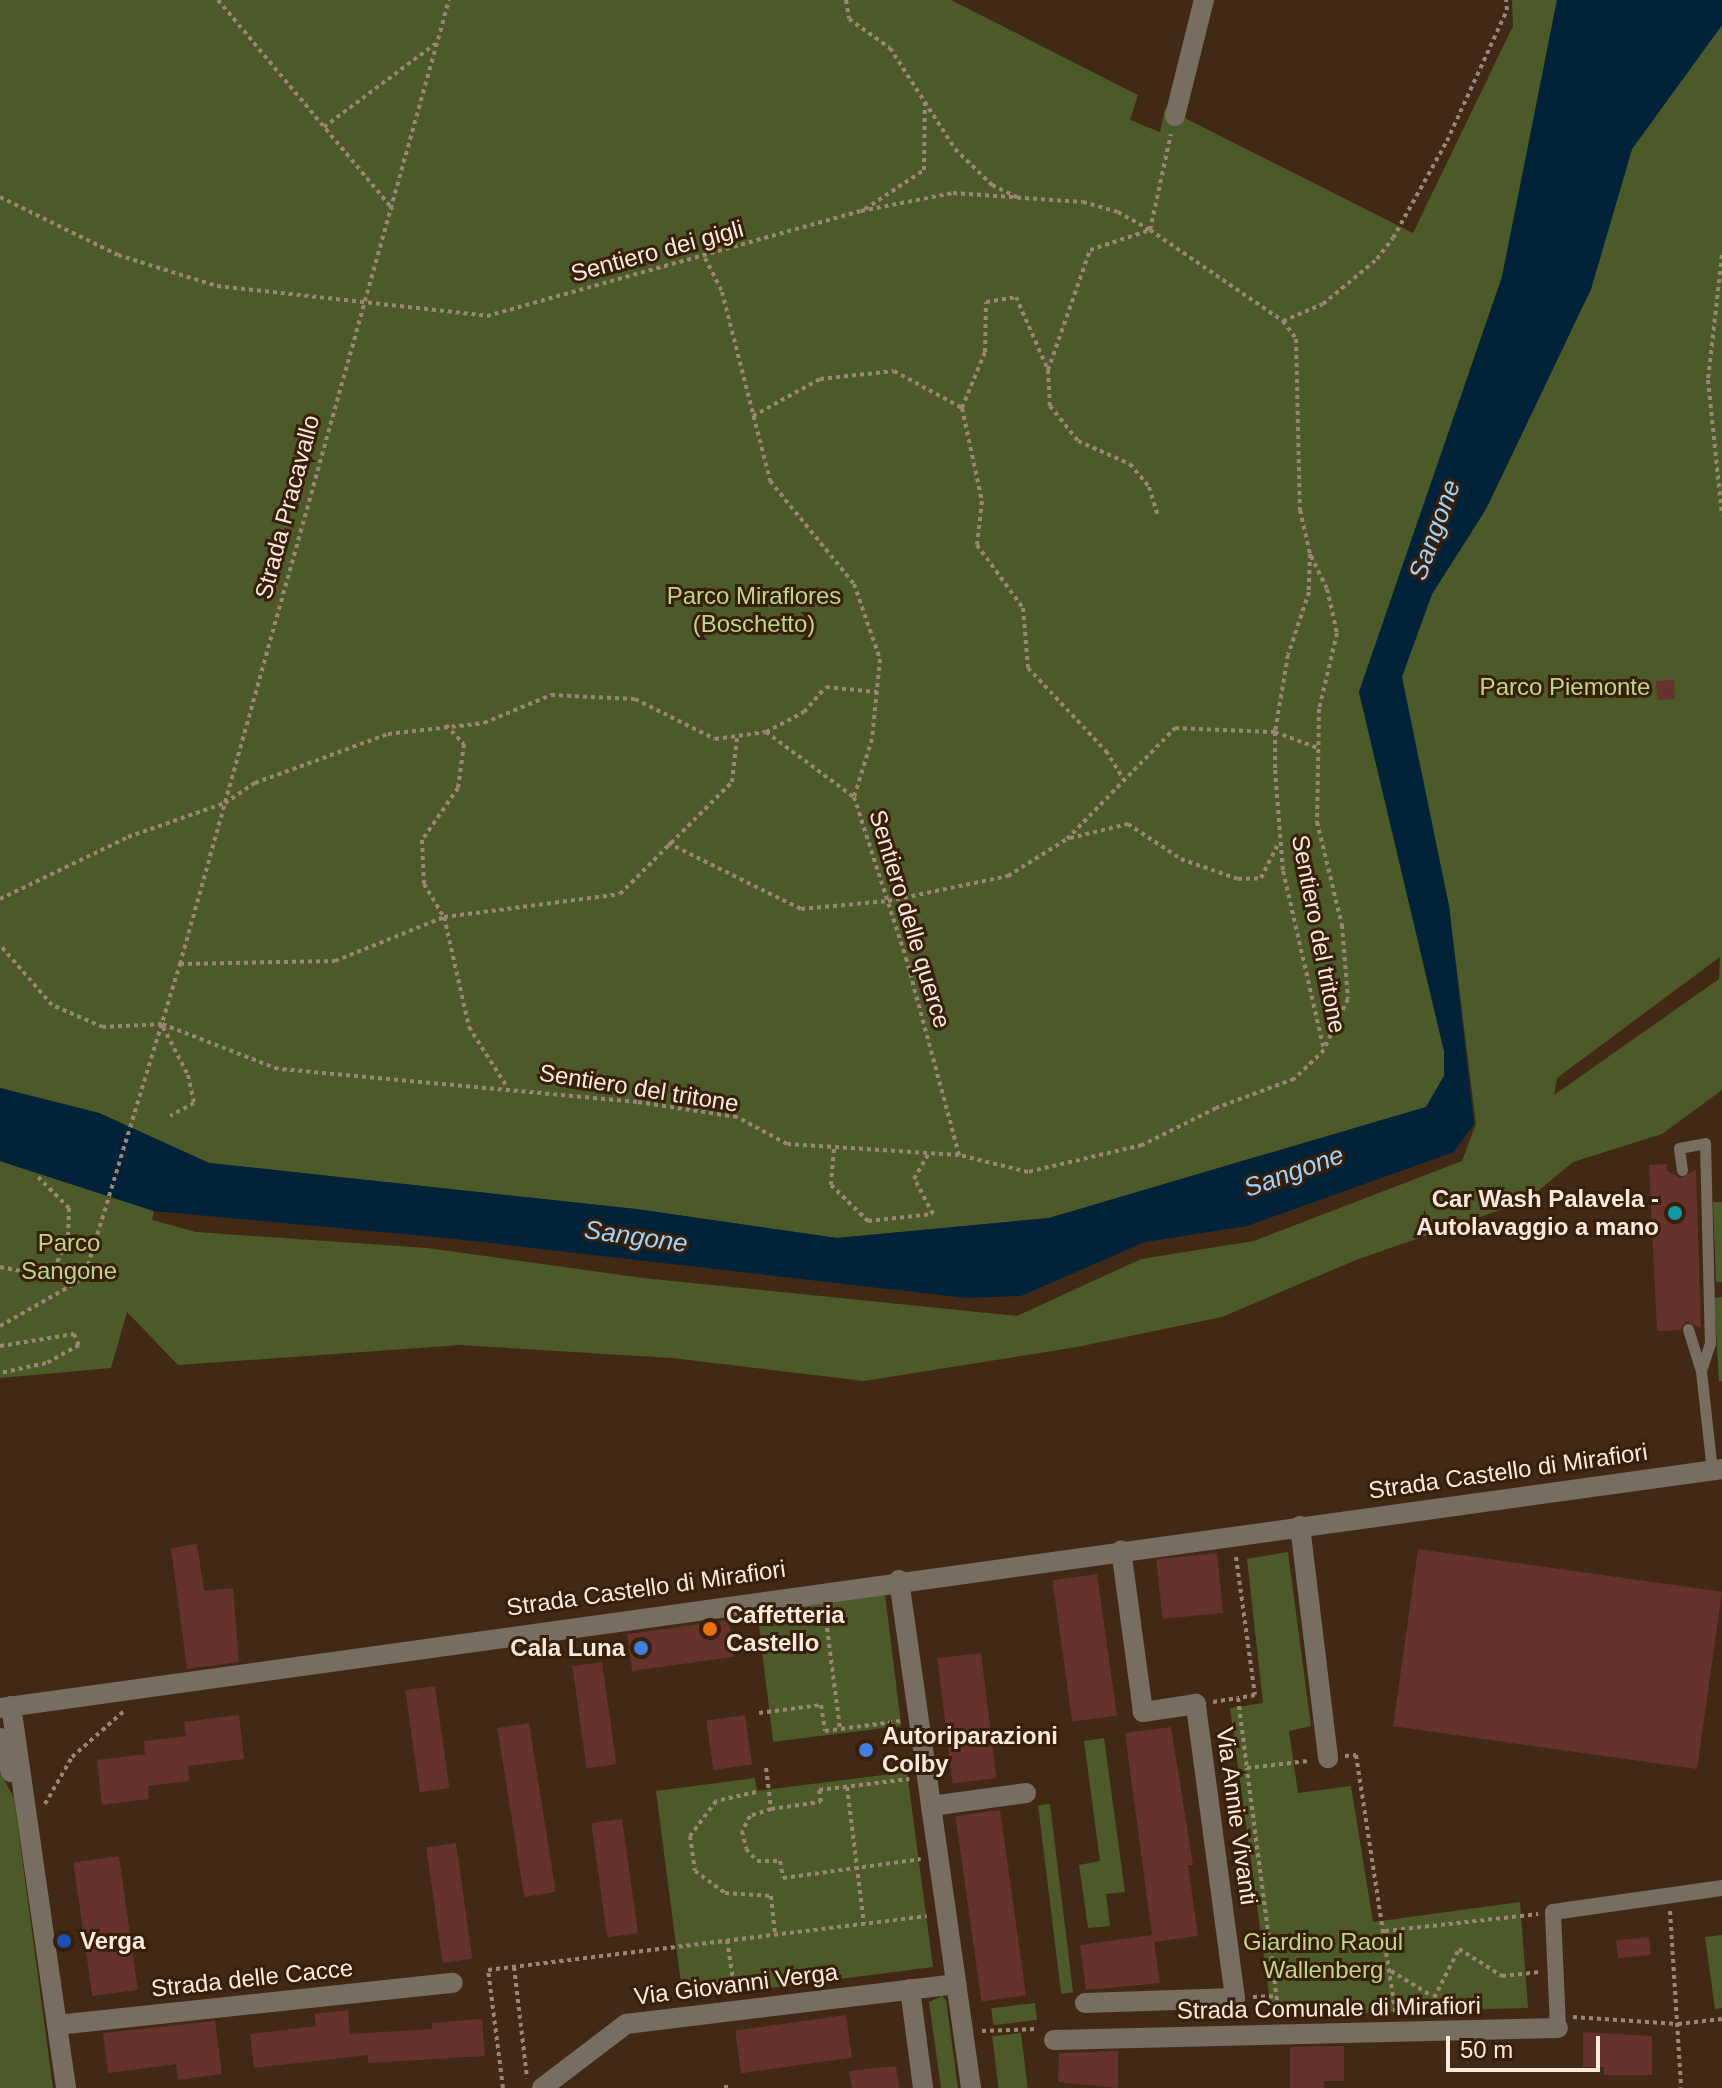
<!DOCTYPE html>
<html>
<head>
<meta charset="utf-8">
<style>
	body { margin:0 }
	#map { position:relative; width:1722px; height:2088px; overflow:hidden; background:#422915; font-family:Arial,sans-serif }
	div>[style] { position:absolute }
	.green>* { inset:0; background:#4b5a28; transform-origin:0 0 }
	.water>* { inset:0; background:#00233a }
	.building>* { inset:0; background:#66322d; transform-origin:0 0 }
	.path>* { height:4px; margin-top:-2px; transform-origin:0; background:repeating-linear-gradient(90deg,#9b8676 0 4px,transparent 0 8px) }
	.service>* { height:11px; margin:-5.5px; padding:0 5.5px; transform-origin:5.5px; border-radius:5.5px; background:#776d61 }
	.pedestrian>* { height:16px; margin:-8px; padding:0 8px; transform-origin:8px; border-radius:8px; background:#776d61 }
	.minor>* { height:20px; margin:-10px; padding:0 10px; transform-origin:10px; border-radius:10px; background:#776d61 }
	.tertiary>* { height:20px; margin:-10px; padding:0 10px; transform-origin:10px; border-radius:10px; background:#776d61 }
	.dots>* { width:22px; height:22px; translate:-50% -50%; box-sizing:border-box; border:4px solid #381f0a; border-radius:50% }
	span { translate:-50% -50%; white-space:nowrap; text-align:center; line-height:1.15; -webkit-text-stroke:6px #381f0a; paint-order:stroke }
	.street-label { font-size:24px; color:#fae9dd }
	.park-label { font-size:24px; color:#bdd687 }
	.poi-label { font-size:24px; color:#fae9dd; font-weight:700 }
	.right { translate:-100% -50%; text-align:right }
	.left { translate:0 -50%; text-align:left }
	.water-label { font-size:26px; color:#9ad4ff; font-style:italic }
	.scale { position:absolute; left:1446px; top:2036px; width:154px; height:36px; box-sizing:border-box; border:4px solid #fae9dd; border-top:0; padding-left:10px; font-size:24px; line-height:28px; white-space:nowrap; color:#fae9dd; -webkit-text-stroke:6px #381f0a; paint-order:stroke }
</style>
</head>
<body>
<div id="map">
	<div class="green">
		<i style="clip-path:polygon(0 0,951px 0,1138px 95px,1130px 120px,1160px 132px,1165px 108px,1413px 233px,1513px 26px,1512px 0,1557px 0,1502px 277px,1359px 692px,1444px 1051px,1444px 1076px,1426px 1107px,1049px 1218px,837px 1238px,636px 1209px,209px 1163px,99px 1113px,0 1088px)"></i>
		<i style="clip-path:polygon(evenodd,1722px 25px,1722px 1090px,1662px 1134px,1573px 1162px,1526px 1201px,1356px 1260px,1222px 1317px,1077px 1347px,864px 1381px,672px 1358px,461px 1345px,178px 1365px,127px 1312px,111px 1368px,0 1378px,0 1161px,154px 1211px,152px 1220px,196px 1232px,427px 1248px,643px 1278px,1017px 1316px,1141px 1259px,1254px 1241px,1462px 1161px,1476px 1124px,1449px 906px,1401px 677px,1432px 594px,1486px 509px,1591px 289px,1632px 149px,1722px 25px,1720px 957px,1719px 979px,1554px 1095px,1557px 1078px,1720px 957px)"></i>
		<i style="clip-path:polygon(1713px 1202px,1722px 1202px,1722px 1282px,1716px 1282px)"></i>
		<i style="clip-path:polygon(1722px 1297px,1722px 1381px,1719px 1382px,1714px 1298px)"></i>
		<i style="clip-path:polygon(1288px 1552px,1311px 1726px,1289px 1731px,1298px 1793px,1351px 1786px,1373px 1922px,1520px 1902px,1528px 2008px,1272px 2016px,1230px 1708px,1263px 1703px,1247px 1559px)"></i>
		<i style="left:885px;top:1594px;width:133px;height:129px;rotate:83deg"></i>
		<i style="clip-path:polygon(1104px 1738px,1125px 1892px,1106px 1894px,1110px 1926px,1088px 1928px,1079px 1865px,1100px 1861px,1084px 1741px)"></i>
		<i style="clip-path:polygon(0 1772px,14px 1798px,53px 2088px,0 2088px)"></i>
		<i style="clip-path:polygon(907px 1772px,933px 1967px,683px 1999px,656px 1791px,755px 1778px,757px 1791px)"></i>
		<i style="left:1050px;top:1804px;width:190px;height:12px;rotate:83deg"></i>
		<i style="clip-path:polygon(1722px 1935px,1722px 2008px,1715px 2009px,1705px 1937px)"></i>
		<i style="clip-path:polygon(942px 1996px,946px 2000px,958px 2088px,941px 2088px,929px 2002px)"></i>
		<i style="left:1035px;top:2003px;width:17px;height:44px;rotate:83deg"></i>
		<i style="left:1021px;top:2033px;width:55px;height:29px;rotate:83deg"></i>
	</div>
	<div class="water">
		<i style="clip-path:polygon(1557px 0,1722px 0,1722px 25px,1632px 149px,1591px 289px,1486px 509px,1432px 594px,1402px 677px,1449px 906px,1474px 1124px,1454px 1152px,1247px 1226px,1145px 1242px,1021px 1296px,967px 1298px,446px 1238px,154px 1211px,0 1161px,0 1088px,99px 1113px,209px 1163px,636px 1209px,837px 1238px,1049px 1218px,1426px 1107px,1444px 1076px,1444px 1051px,1359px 692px,1502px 277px)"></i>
	</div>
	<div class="building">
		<i style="left:1674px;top:680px;width:19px;height:18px;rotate:87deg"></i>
		<i style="clip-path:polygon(1667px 1164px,1667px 1171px,1680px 1178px,1696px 1170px,1701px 1328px,1686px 1321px,1680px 1330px,1657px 1331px,1649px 1165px)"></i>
		<i style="clip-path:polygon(197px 1544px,204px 1591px,233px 1588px,239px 1662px,187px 1669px,171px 1548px)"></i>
		<i style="left:1418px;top:1549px;width:307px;height:179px;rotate:8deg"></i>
		<i style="left:1217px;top:1553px;width:60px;height:61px;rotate:84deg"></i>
		<i style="left:1097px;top:1574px;width:143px;height:45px;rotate:82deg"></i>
		<i style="left:729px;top:1620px;width:37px;height:103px;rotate:82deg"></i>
		<i style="left:981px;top:1653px;width:126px;height:44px;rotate:83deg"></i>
		<i style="left:602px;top:1662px;width:103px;height:30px;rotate:82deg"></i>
		<i style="left:435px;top:1686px;width:103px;height:30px;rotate:82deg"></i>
		<i style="clip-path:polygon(239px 1715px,244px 1759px,188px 1766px,189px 1781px,148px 1786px,149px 1799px,102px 1805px,97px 1760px,145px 1754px,144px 1741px,186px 1736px,184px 1722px)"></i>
		<i style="left:745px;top:1715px;width:50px;height:39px;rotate:82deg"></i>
		<i style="left:529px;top:1723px;width:171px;height:32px;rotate:81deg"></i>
		<i style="clip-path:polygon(1171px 1727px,1193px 1865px,1188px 1865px,1198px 1936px,1154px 1942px,1160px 1983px,1086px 1990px,1080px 1945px,1152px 1935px,1125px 1733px)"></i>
		<i style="left:1000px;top:1810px;width:187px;height:45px;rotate:82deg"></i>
		<i style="left:622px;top:1819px;width:115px;height:31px;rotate:82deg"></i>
		<i style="left:456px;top:1843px;width:117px;height:30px;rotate:82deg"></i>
		<i style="left:119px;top:1856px;width:135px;height:46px;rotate:82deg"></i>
		<i style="left:1649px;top:1937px;width:18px;height:33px;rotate:84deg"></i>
		<i style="clip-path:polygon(348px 2010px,350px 2034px,432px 2029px,432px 2023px,482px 2019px,485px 2056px,368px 2063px,368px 2055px,254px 2068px,250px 2034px,316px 2026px,314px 2014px)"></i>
		<i style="left:846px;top:2015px;width:43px;height:112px;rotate:82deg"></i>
		<i style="clip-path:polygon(215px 2021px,222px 2074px,178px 2080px,176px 2064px,108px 2073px,103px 2033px)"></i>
		<i style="clip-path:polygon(1583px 2032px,1652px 2036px,1652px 2075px,1604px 2075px,1604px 2067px,1583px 2067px)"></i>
		<i style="clip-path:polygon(1344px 2046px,1344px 2081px,1324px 2081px,1324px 2088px,1290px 2088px,1290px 2047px)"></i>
		<i style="clip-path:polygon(1118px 2051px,1118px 2088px,1058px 2082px,1059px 2053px)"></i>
		<i style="clip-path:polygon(896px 2066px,899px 2088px,852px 2088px,849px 2071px)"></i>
	</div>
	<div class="path">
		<i style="left:218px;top:0;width:273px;rotate:50.1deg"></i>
		<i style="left:846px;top:0;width:19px;rotate:81deg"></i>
		<i style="left:849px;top:19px;width:50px;rotate:35.3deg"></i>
		<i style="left:890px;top:48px;width:120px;rotate:57.2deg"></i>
		<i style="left:955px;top:149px;width:52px;rotate:44.2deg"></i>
		<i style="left:992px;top:185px;width:28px;rotate:26deg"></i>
		<i style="left:324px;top:127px;width:139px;rotate:-36.8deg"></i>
		<i style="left:0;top:197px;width:131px;rotate:26.2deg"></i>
		<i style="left:118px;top:255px;width:104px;rotate:17.4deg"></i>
		<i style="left:217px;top:286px;width:272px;rotate:6.3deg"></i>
		<i style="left:487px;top:316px;width:388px;rotate:-15.7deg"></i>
		<i style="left:861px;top:211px;width:94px;rotate:-11.1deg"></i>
		<i style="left:953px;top:193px;width:130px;rotate:4deg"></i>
		<i style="left:1083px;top:202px;width:36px;rotate:16deg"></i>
		<i style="left:1118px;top:212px;width:37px;rotate:29deg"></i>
		<i style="left:1150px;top:230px;width:161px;rotate:34.4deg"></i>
		<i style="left:1283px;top:321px;width:22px;rotate:54deg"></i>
		<i style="left:1296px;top:339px;width:171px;rotate:88.7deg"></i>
		<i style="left:1300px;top:510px;width:45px;rotate:77.2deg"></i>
		<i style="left:1310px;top:554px;width:38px;rotate:92deg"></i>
		<i style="left:1309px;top:592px;width:66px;rotate:108.4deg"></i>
		<i style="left:1288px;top:655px;width:78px;rotate:99.6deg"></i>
		<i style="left:1275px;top:732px;width:38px;rotate:90deg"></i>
		<i style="left:1275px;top:770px;width:101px;rotate:85.5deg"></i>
		<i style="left:1283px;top:871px;width:184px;rotate:77.1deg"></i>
		<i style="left:1324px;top:1050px;width:42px;rotate:136deg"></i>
		<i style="left:1294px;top:1079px;width:83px;rotate:159.6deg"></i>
		<i style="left:1216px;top:1108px;width:83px;rotate:153.4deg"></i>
		<i style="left:1142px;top:1145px;width:117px;rotate:166.7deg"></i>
		<i style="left:1028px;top:1172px;width:71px;rotate:-166.2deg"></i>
		<i style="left:959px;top:1155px;width:172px;rotate:-176.3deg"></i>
		<i style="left:787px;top:1144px;width:57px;rotate:-151.6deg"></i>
		<i style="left:737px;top:1117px;width:101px;rotate:-171.5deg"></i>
		<i style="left:637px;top:1102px;width:361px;rotate:-174.7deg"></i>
		<i style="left:278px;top:1069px;width:124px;rotate:-158.8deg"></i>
		<i style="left:162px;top:1024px;width:59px;rotate:177.1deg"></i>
		<i style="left:103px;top:1027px;width:56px;rotate:-156.7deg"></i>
		<i style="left:52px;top:1005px;width:79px;rotate:-130.9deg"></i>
		<i style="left:865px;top:209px;width:71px;rotate:-33.5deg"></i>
		<i style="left:924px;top:170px;width:72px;rotate:-89.2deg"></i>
		<i style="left:1722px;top:255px;width:126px;rotate:96.4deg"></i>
		<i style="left:1708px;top:380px;width:136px;rotate:84.1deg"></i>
		<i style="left:705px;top:258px;width:38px;rotate:63deg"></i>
		<i style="left:722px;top:292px;width:195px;rotate:75.7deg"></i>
		<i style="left:770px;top:481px;width:133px;rotate:50.8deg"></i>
		<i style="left:854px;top:584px;width:79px;rotate:70.9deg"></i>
		<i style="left:880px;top:659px;width:80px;rotate:95.7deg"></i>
		<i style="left:872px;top:739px;width:61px;rotate:107.2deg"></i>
		<i style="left:854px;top:797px;width:169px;rotate:72.1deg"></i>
		<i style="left:906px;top:958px;width:204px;rotate:74.9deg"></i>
		<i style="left:1283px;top:321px;width:43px;rotate:-23deg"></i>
		<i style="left:1323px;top:304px;width:70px;rotate:-39.8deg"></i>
		<i style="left:1377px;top:259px;width:26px;rotate:-53deg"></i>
		<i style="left:1393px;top:238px;width:111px;rotate:-60.9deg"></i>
		<i style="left:1447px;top:141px;width:144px;rotate:-65.4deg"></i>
		<i style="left:1507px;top:10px;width:10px;rotate:-96deg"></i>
		<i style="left:1048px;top:370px;width:36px;rotate:87deg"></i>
		<i style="left:1050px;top:406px;width:45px;rotate:51.3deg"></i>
		<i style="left:1078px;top:441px;width:57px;rotate:23.9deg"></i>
		<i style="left:1130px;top:464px;width:30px;rotate:50deg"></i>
		<i style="left:1149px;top:487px;width:30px;rotate:73deg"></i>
		<i style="left:962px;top:408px;width:61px;rotate:-67.7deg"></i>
		<i style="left:985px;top:352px;width:50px;rotate:-88.9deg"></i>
		<i style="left:986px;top:302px;width:30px;rotate:-9deg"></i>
		<i style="left:1016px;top:297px;width:80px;rotate:66.3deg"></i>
		<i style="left:1048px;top:370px;width:127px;rotate:-70.7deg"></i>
		<i style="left:1090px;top:250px;width:63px;rotate:-18.4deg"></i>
		<i style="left:1150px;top:230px;width:98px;rotate:-77.7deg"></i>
		<i style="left:753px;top:416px;width:77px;rotate:-28.9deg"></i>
		<i style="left:820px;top:379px;width:74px;rotate:-6.2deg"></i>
		<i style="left:894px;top:371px;width:77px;rotate:28.6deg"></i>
		<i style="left:962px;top:408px;width:95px;rotate:77.9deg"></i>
		<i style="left:982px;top:501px;width:44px;rotate:96.5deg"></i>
		<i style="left:977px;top:545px;width:78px;rotate:53.9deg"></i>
		<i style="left:1023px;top:608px;width:60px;rotate:85.2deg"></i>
		<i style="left:1028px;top:668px;width:114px;rotate:46.8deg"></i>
		<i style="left:1106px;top:751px;width:34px;rotate:58deg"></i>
		<i style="left:1311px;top:556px;width:37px;rotate:64deg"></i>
		<i style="left:1327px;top:589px;width:45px;rotate:77.2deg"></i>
		<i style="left:1337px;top:633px;width:78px;rotate:103.3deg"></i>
		<i style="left:1319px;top:709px;width:113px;rotate:91deg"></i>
		<i style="left:1317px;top:822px;width:106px;rotate:76.4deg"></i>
		<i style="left:1342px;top:925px;width:74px;rotate:85.4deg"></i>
		<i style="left:1348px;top:999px;width:53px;rotate:115.6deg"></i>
		<i style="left:446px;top:725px;width:26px;rotate:47deg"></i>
		<i style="left:464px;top:744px;width:44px;rotate:97.8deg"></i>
		<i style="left:458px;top:788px;width:63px;rotate:124.7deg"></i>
		<i style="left:422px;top:840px;width:44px;rotate:87.4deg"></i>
		<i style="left:424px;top:884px;width:39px;rotate:59deg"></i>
		<i style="left:444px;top:917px;width:113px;rotate:77.2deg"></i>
		<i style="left:469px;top:1027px;width:71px;rotate:57.7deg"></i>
		<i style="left:766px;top:732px;width:109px;rotate:36.5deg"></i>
		<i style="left:1070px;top:838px;width:60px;rotate:-13.6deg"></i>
		<i style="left:1128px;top:824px;width:64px;rotate:33.4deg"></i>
		<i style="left:1181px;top:859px;width:60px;rotate:19.3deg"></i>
		<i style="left:1238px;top:879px;width:23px;rotate:-2deg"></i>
		<i style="left:1261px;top:878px;width:40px;rotate:-63.4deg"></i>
		<i style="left:668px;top:843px;width:148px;rotate:26.4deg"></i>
		<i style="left:801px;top:909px;width:87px;rotate:-5.3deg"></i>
		<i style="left:888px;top:901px;width:123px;rotate:-11.8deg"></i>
		<i style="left:1008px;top:876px;width:70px;rotate:-32.1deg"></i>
		<i style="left:1067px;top:839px;width:155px;rotate:-45.8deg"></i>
		<i style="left:1175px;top:728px;width:100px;rotate:2.3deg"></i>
		<i style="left:1275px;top:732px;width:46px;rotate:20.4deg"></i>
		<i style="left:0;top:899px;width:142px;rotate:-25.8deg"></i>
		<i style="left:128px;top:837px;width:103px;rotate:-19.3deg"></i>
		<i style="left:225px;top:803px;width:36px;rotate:-34deg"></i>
		<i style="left:255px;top:783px;width:142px;rotate:-20.2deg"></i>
		<i style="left:388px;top:734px;width:97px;rotate:-6.5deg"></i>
		<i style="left:484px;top:723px;width:73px;rotate:-22.7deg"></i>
		<i style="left:551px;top:695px;width:84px;rotate:2.7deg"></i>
		<i style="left:635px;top:699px;width:89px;rotate:26.6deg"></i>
		<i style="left:715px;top:739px;width:51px;rotate:-7.8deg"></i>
		<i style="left:766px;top:732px;width:43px;rotate:-27.8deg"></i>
		<i style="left:804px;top:712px;width:33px;rotate:-49deg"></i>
		<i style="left:826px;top:687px;width:51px;rotate:5.6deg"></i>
		<i style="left:180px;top:964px;width:155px;rotate:-1.1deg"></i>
		<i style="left:335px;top:961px;width:118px;rotate:-22deg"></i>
		<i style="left:444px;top:917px;width:177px;rotate:-7.4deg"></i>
		<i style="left:620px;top:894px;width:158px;rotate:-45deg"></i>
		<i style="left:732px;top:782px;width:44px;rotate:-83.5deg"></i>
		<i style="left:163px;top:1027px;width:54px;rotate:62.5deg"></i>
		<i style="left:188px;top:1075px;width:29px;rotate:78deg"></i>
		<i style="left:194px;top:1103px;width:27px;rotate:152deg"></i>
		<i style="left:834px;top:1149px;width:36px;rotate:95deg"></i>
		<i style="left:831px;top:1185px;width:52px;rotate:44.2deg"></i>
		<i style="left:868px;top:1221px;width:65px;rotate:-6.1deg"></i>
		<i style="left:933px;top:1214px;width:40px;rotate:-118deg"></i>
		<i style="left:914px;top:1179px;width:28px;rotate:-60deg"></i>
		<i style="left:38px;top:1177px;width:44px;rotate:45deg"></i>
		<i style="left:69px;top:1208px;width:28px;rotate:92deg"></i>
		<i style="left:68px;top:1236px;width:42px;rotate:112.3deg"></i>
		<i style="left:0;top:1267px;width:77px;rotate:11.2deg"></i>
		<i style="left:0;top:1326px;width:89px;rotate:-29.7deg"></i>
		<i style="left:77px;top:1282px;width:20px;rotate:-57deg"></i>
		<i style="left:88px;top:1265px;width:315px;rotate:-73deg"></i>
		<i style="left:180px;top:964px;width:1001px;rotate:-74.41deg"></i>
		<i style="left:0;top:1346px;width:75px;rotate:-9.2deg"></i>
		<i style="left:74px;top:1334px;width:12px;rotate:66deg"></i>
		<i style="left:79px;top:1345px;width:38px;rotate:151deg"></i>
		<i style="left:46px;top:1363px;width:47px;rotate:167.7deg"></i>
		<i style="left:1236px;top:1557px;width:139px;rotate:82.2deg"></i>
		<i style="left:1255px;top:1695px;width:17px;rotate:170deg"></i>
		<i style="left:1238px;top:1698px;width:71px;rotate:82.7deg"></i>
		<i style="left:825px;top:1612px;width:118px;rotate:82.7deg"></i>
		<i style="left:1213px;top:1702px;width:25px;rotate:-9deg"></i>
		<i style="left:759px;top:1713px;width:63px;rotate:-7.4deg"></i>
		<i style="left:821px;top:1705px;width:26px;rotate:81deg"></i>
		<i style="left:825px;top:1731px;width:76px;rotate:-7.6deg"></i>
		<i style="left:1345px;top:1756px;width:11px;rotate:-5deg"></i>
		<i style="left:1356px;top:1755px;width:263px;rotate:81.3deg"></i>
		<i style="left:766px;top:1768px;width:41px;rotate:83deg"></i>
		<i style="left:771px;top:1809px;width:50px;rotate:-8deg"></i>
		<i style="left:821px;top:1802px;width:12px;rotate:-99deg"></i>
		<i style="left:819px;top:1790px;width:91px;rotate:-7deg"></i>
		<i style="left:847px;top:1787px;width:138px;rotate:82.9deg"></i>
		<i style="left:756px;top:1792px;width:41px;rotate:167.3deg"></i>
		<i style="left:716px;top:1801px;width:44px;rotate:126.6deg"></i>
		<i style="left:690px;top:1836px;width:35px;rotate:82deg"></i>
		<i style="left:695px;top:1871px;width:37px;rotate:36deg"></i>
		<i style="left:725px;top:1893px;width:46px;rotate:3.7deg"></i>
		<i style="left:771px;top:1896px;width:39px;rotate:84deg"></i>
		<i style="left:45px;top:1804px;width:54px;rotate:-60.1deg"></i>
		<i style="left:72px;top:1757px;width:69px;rotate:-41.5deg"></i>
		<i style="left:771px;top:1809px;width:22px;rotate:162deg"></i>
		<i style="left:750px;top:1816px;width:17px;rotate:118deg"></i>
		<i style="left:742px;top:1831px;width:18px;rotate:77deg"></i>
		<i style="left:746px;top:1849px;width:16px;rotate:47deg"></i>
		<i style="left:757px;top:1861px;width:23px"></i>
		<i style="left:780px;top:1861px;width:17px;rotate:80deg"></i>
		<i style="left:783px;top:1878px;width:139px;rotate:-7.8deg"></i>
		<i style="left:1670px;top:1911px;width:177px;rotate:86.4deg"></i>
		<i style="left:1385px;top:1931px;width:154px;rotate:-6.3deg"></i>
		<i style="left:727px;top:1940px;width:54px;rotate:81.4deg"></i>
		<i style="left:514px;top:1967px;width:112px;rotate:83.3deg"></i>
		<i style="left:1391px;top:1971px;width:48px;rotate:31.4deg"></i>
		<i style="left:1253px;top:1997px;width:23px;rotate:-2deg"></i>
		<i style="left:1427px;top:2012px;width:71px;rotate:-63.1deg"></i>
		<i style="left:1459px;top:1949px;width:51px;rotate:32.1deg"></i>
		<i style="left:1502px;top:1976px;width:37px;rotate:-6deg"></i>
		<i style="left:1279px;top:2016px;width:250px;rotate:-97.4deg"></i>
		<i style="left:1247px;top:1768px;width:61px;rotate:-6.5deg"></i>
		<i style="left:1573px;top:2017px;width:105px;rotate:3.8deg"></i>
		<i style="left:1678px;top:2024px;width:44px;rotate:-6.5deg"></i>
		<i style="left:982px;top:2031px;width:55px;rotate:-2.1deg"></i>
		<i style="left:726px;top:2085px;width:3px;rotate:90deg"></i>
		<i style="left:503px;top:2088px;width:119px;rotate:-97.2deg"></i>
		<i style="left:488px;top:1970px;width:442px;rotate:-7deg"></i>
	</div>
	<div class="service">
		<i style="left:1682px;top:1170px;width:22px;rotate:-98deg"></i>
		<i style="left:1679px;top:1148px;width:26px;rotate:-11deg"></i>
		<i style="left:1705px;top:1143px;width:200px;rotate:88.6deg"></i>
		<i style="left:1710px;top:1343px;width:29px;rotate:108deg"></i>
		<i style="left:1688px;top:1329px;width:44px;rotate:72.8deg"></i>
		<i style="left:1701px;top:1371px;width:100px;rotate:83.7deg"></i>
	</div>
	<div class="pedestrian">
		<i style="left:1558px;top:2028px;width:116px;rotate:-92.5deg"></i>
		<i style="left:1553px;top:1912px;width:171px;rotate:-8.1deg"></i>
	</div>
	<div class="minor">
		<i style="left:1175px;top:116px;width:120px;rotate:-76deg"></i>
		<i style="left:1300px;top:1526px;width:234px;rotate:83.1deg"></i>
		<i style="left:899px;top:1580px;width:513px;rotate:81.93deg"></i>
		<i style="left:11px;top:1706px;width:386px;rotate:81.8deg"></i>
		<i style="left:0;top:1738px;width:36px;rotate:72deg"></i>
		<i style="left:931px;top:1806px;width:96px;rotate:-7.8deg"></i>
		<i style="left:910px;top:1989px;width:100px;rotate:82.5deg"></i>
		<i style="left:1085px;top:2003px;width:150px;rotate:-1.9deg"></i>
		<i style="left:1235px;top:1998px;width:297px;rotate:-97.6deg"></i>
		<i style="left:1196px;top:1704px;width:54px;rotate:171.4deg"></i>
		<i style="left:1143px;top:1712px;width:163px;rotate:-97.7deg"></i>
		<i style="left:57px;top:2025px;width:398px;rotate:-6.1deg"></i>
		<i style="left:1054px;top:2040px;width:504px;rotate:-1.36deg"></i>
		<i style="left:542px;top:2088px;width:106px;rotate:-37.3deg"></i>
		<i style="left:626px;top:2024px;width:333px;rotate:-6.9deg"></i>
	</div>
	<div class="tertiary">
		<i style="left:0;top:1708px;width:1739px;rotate:-7.9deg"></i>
	</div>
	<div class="dots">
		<i style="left:1675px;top:1213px;background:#0f9aa8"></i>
		<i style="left:710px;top:1629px;background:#e8710a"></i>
		<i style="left:641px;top:1648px;background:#3f7fe0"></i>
		<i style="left:866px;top:1750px;background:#3f7fe0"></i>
		<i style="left:64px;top:1941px;background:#1a4fb4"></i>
	</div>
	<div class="street-label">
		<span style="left:657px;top:251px;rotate:-15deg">Sentiero dei gigli</span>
		<span style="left:287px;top:507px;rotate:-75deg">Strada Pracavallo</span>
		<span style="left:910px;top:919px;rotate:73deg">Sentiero delle querce</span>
		<span style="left:1319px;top:934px;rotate:79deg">Sentiero del tritone</span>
		<span style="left:639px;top:1088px;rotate:9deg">Sentiero del tritone</span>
		<span style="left:1508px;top:1471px;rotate:-8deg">Strada Castello di Mirafiori</span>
		<span style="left:646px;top:1588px;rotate:-8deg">Strada Castello di Mirafiori</span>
		<span style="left:1237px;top:1816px;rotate:82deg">Via Annie Vivanti</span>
		<span style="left:252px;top:1978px;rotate:-6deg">Strada delle Cacce</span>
		<span style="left:736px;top:1984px;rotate:-7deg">Via Giovanni Verga</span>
		<span style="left:1329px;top:2008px;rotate:-1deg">Strada Comunale di Mirafiori</span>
	</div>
	<div class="park-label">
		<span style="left:754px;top:610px">Parco Miraflores<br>(Boschetto)</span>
		<span style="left:1565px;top:687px">Parco Piemonte</span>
		<span style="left:69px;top:1257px">Parco<br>Sangone</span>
		<span style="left:1323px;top:1956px">Giardino Raoul<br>Wallenberg</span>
	</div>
	<div class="poi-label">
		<span class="right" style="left:1659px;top:1213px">Car Wash Palavela -<br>Autolavaggio a mano</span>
		<span class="left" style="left:726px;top:1629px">Caffetteria<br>Castello</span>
		<span class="right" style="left:625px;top:1648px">Cala Luna</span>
		<span class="left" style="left:882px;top:1750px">Autoriparazioni<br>Colby</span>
		<span class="left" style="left:80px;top:1941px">Verga</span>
	</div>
	<div class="water-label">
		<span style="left:1435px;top:530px;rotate:-70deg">Sangone</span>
		<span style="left:1294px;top:1172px;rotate:-20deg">Sangone</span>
		<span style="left:636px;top:1237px;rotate:8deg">Sangone</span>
	</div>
	<div class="scale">50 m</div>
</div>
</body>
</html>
